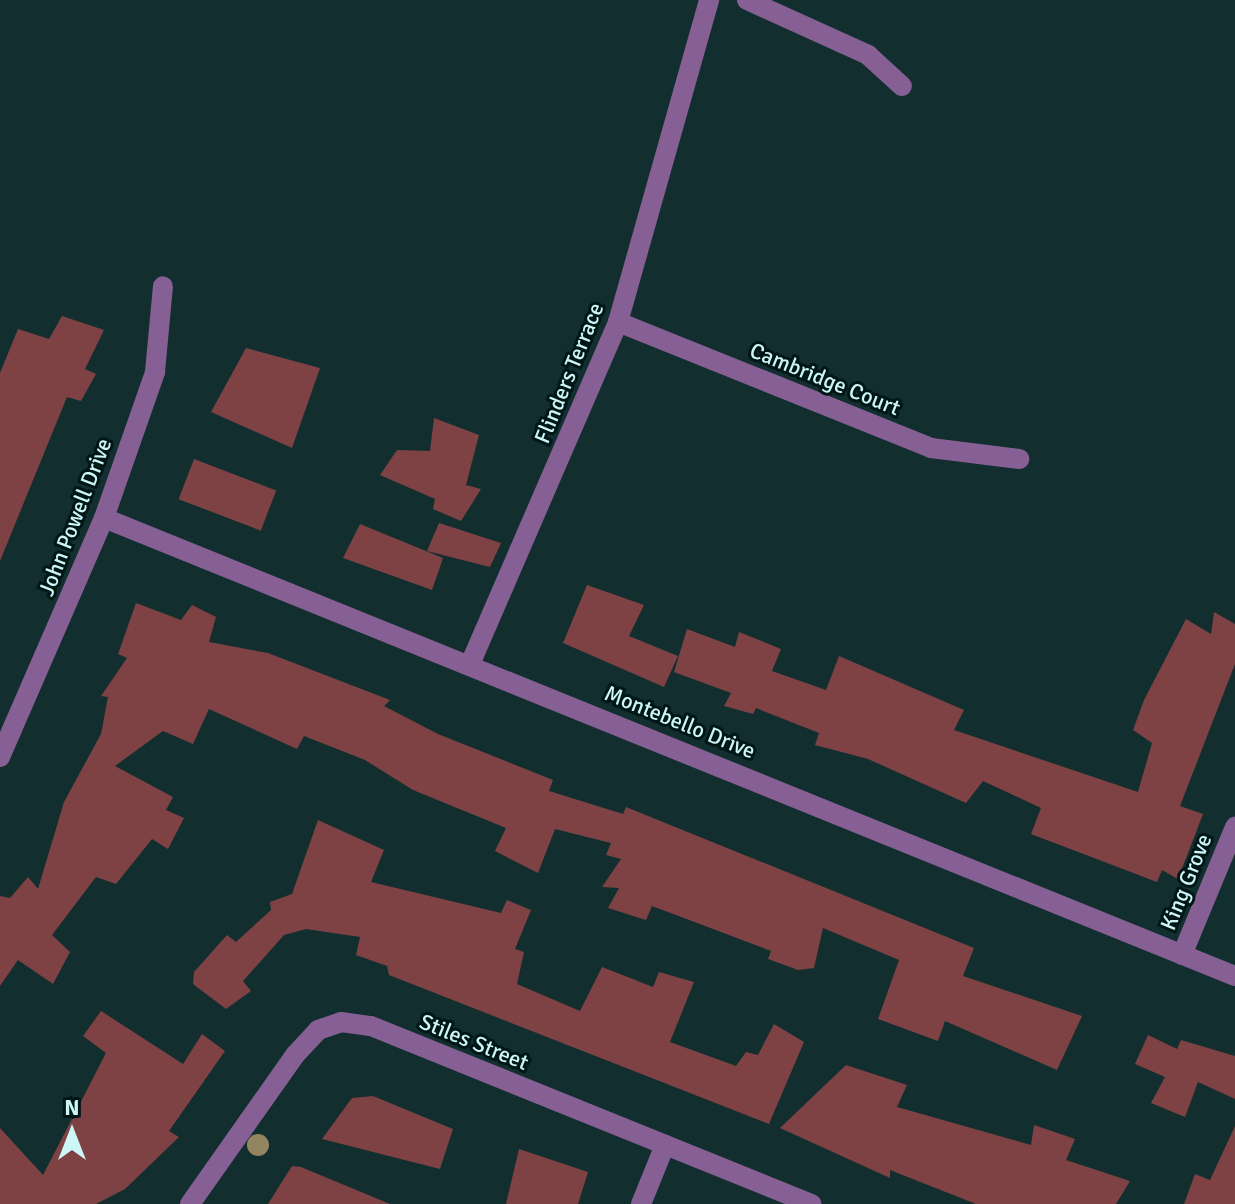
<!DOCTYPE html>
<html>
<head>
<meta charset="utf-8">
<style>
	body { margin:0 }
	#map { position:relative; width:1235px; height:1204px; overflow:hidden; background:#132e2f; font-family:Signika,sans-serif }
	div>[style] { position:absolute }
	.building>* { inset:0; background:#7e4245; transform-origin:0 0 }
	.street>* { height:20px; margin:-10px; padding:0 10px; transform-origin:10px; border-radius:10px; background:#866094 }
	.trees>* { width:22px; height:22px; margin:-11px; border-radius:50%; background:#93855f }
	span { translate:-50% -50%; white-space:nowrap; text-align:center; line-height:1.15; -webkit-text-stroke:6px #001617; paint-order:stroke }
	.street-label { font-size:22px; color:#cdf6f6 }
	.north { position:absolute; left:32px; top:1092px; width:80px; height:80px; -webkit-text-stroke:6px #001617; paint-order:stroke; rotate:0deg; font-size:22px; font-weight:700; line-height:32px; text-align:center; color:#cdf6f6 }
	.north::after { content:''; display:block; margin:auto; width:28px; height:36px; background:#cdf6f6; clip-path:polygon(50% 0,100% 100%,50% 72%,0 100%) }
</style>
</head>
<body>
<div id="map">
	<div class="building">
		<i style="clip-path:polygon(62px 316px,104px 330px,85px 369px,96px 374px,81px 401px,67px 397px,0 561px,0 373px,18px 329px,49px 339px)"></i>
		<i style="clip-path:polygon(246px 348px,320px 368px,292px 448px,211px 412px)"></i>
		<i style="clip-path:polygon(434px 418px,479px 435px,466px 485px,481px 489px,461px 521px,433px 509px,435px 499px,380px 475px,397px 450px,430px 451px)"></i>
		<i style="left:194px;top:459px;width:88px;height:43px;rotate:21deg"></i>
		<i style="clip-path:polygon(439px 523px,501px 543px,490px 567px,427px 551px)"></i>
		<i style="clip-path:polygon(360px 524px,443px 558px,432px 590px,343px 558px)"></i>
		<i style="clip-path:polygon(587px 585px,644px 605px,629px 636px,678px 656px,664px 687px,563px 643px)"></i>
		<i style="clip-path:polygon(136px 603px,181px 620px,192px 605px,216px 617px,209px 642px,268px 653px,390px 700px,384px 706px,438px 734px,553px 780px,549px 791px,623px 814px,626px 807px,974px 948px,963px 976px,1082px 1016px,1057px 1070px,945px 1021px,938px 1041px,878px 1019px,899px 960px,823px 928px,814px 968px,798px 970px,768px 959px,771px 951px,652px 906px,646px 920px,608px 908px,619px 888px,602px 887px,621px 859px,606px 855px,611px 843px,555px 829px,538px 873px,495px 851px,506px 828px,413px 790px,365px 760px,304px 736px,297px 749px,209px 709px,193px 744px,163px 731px,115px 766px,173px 797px,166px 810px,184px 818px,168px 849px,152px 839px,116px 884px,96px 877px,52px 935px,70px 952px,53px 984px,18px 960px,0 986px,0 896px,10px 898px,28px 877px,38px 889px,64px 802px,101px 734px,108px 697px,101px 696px,127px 658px,118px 654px)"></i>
		<i style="clip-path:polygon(1214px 612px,1235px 624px,1235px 664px,1180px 806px,1203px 814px,1178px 879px,1162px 870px,1157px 882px,1031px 834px,1041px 808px,983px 781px,966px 803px,868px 759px,815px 745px,819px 733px,756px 708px,753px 714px,724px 706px,731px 693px,674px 672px,687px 629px,735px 647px,739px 632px,781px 649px,772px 671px,826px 690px,839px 656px,964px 710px,954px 730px,1138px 792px,1152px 743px,1133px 730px,1144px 700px,1186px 619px,1211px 634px)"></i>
		<i style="clip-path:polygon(318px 820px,384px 850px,371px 882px,501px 913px,507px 900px,531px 910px,515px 949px,524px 952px,517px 984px,580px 1011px,602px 967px,653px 987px,659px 972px,694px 982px,670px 1042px,736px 1066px,746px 1052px,758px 1055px,774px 1024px,804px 1042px,769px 1124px,389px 975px,387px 966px,356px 955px,360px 937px,306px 929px,284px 935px,243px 981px,251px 991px,226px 1009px,193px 984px,194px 972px,227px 935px,236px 942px,271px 910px,270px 902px,292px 894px)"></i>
		<i style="clip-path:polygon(101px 1011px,183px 1064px,202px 1034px,225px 1051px,169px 1131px,179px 1137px,125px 1189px,96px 1204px,0 1204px,0 1128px,43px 1175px,106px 1053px,83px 1036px)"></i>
		<i style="clip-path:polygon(1148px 1035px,1177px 1049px,1181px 1040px,1235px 1056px,1235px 1099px,1198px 1082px,1185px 1117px,1151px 1103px,1165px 1077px,1135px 1064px)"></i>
		<i style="clip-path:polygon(846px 1065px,907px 1085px,897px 1107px,1031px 1145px,1034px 1125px,1075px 1139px,1066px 1160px,1130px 1181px,1116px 1204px,976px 1204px,890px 1170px,890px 1178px,780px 1128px)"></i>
		<i style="clip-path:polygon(373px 1096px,453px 1129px,440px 1169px,322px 1139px,352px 1098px)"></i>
		<i style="clip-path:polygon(1235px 1126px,1235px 1204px,1184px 1204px,1195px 1174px,1210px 1180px)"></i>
		<i style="clip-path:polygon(519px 1149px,588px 1172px,578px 1204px,506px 1204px)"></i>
		<i style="clip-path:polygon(292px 1166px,301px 1167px,390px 1204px,268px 1204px)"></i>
	</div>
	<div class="street">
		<i style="left:747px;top:0;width:133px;rotate:24.4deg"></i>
		<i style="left:868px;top:55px;width:46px;rotate:42.4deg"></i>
		<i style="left:618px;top:322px;width:337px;rotate:21.9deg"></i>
		<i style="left:931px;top:448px;width:89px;rotate:7.1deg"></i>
		<i style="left:104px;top:518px;width:1220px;rotate:22.05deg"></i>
		<i style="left:471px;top:662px;width:370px;rotate:-66.6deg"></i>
		<i style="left:618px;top:322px;width:335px;rotate:-74.2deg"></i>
		<i style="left:0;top:757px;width:261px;rotate:-66.5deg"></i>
		<i style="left:104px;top:518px;width:155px;rotate:-70.7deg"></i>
		<i style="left:155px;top:372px;width:86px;rotate:-84.7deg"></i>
		<i style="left:1182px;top:955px;width:139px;rotate:-67.5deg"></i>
		<i style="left:190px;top:1204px;width:182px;rotate:-54.8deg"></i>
		<i style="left:295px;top:1055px;width:34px;rotate:-47deg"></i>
		<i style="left:318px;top:1030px;width:24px;rotate:-19deg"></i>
		<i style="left:341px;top:1022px;width:30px;rotate:8deg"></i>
		<i style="left:371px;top:1026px;width:475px;rotate:22deg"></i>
		<i style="left:641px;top:1204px;width:64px;rotate:-67.9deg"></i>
	</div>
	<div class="trees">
		<i style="left:258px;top:1145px"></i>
	</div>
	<div class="street-label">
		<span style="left:569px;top:373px;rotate:-68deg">Flinders Terrace</span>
		<span style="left:825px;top:379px;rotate:22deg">Cambridge Court</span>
		<span style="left:75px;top:517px;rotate:-69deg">John Powell Drive</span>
		<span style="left:680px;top:722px;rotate:22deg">Montebello Drive</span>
		<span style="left:1186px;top:882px;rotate:-68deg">King Grove</span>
		<span style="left:474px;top:1042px;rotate:22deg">Stiles Street</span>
	</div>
	<div class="north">N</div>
</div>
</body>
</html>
